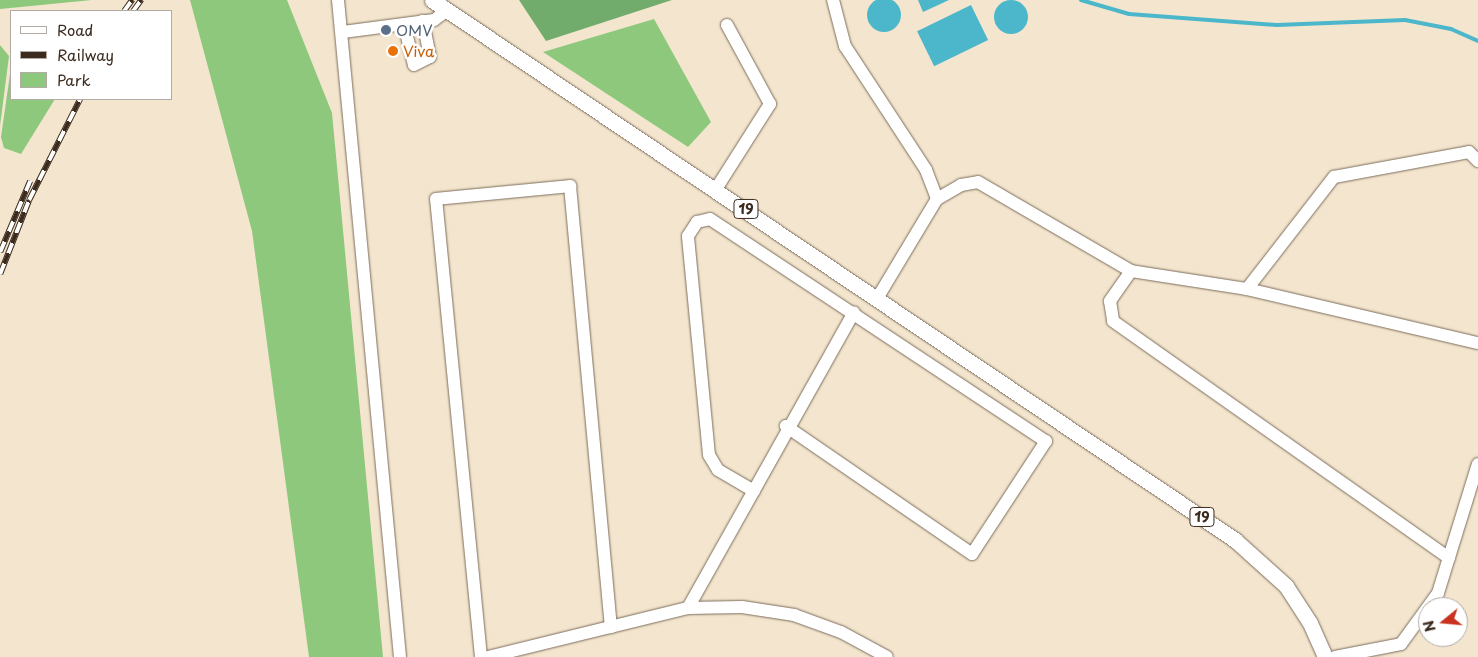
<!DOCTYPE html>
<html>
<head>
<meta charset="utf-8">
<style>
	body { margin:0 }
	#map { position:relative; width:1478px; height:657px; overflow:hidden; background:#f4e6ce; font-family:"Playpen Sans",sans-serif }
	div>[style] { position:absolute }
	.green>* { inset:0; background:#8dc87d }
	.forest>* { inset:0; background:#72ac6c }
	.water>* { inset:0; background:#4cb6ca; transform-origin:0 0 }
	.round { border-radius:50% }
	.stream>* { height:4px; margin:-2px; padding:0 2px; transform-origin:2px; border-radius:2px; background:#4cb6ca }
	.roads { filter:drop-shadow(0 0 1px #7c6c5c) drop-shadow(0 0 1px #7c6c5c) }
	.minor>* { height:12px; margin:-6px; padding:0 6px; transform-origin:6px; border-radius:6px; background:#fff }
	.major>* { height:15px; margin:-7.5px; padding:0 7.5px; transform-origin:7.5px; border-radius:7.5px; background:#fff }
	.rail>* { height:5.5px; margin-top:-2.75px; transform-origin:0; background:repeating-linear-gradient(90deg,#fff 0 11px,#3b2a1e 0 22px); box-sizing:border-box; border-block:1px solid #3b2a1e }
	.dots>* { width:14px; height:14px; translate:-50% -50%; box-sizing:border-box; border:2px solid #fff; border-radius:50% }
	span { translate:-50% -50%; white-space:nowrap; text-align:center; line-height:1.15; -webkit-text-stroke:5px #fff; paint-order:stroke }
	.shield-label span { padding:1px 4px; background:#fff; border:1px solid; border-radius:4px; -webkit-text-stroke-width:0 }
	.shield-label { font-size:14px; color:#3b2a1e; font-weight:700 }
	.service-label { font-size:15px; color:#4e5e75 }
	.left { translate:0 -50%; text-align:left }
	.food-label { font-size:15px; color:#c56008 }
	.legend { position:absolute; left:10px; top:10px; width:162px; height:90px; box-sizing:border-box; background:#fff; border:1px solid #b1aaa5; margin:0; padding:6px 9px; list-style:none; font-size:15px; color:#3b2a1e }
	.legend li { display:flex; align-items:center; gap:10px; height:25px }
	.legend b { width:25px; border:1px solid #b1aaa5 }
	.north { position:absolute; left:1418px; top:597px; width:50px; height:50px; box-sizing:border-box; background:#fff; border:1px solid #b1aaa5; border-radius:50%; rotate:253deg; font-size:14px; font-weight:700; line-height:20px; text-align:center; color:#3b2a1e }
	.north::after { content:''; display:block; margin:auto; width:18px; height:22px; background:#c8321e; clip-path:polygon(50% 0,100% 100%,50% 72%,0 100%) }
</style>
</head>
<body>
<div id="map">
	<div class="green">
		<i style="clip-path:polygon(0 0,92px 0,0 9px)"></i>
		<i style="clip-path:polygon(190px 0,287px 0,332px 113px,383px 657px,309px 657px,252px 231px)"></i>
		<i style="clip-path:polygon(654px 19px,711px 122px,688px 147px,543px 52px)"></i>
		<i style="clip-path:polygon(0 45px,9px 56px,0 126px)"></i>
		<i style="clip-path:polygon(11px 67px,11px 99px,55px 99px,21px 154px,4px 148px,1px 137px)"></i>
	</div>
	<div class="forest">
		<i style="clip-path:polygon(519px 0,672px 0,546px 41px)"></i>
	</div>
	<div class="water">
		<i class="round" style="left:867px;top:-2px;width:34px;height:34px"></i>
		<i class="round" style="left:994px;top:0;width:34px;height:34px"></i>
		<i style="clip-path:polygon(918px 0,949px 0,923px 12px)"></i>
		<i style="left:971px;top:5px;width:39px;height:60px;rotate:64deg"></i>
	</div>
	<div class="stream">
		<i style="left:1081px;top:0;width:50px;rotate:16.3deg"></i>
		<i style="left:1129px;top:14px;width:148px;rotate:4.3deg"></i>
		<i style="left:1277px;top:25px;width:128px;rotate:-2.2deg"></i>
		<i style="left:1405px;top:20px;width:47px;rotate:11.1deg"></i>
		<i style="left:1451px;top:29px;width:30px;rotate:24deg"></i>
	</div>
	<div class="roads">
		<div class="minor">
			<i style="left:338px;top:0;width:660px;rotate:84.61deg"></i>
			<i style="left:833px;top:0;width:48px;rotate:75.4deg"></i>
			<i style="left:845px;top:46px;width:148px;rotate:56.8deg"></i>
			<i style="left:926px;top:170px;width:31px;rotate:69deg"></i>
			<i style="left:404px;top:24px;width:42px;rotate:76.3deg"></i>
			<i style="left:414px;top:65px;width:18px;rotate:-27deg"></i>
			<i style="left:430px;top:57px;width:37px;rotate:-101deg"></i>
			<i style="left:343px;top:32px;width:92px;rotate:-7.5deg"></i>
			<i style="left:434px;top:20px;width:17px;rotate:-36deg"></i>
			<i style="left:716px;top:189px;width:101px;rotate:-57.6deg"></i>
			<i style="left:770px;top:104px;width:90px;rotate:-118.6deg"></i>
			<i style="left:1131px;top:271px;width:37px;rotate:125deg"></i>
			<i style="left:1110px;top:301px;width:20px;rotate:81deg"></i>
			<i style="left:1113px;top:321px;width:411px;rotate:35.2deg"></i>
			<i style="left:1247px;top:289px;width:142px;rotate:-52.2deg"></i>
			<i style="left:1334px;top:177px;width:137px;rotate:-10.5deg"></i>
			<i style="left:1469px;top:152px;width:13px;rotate:45deg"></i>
			<i style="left:878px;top:297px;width:114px;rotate:-59deg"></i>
			<i style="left:937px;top:199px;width:28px;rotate:-30deg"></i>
			<i style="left:961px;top:185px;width:17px;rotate:-10deg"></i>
			<i style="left:978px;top:182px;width:177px;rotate:30.2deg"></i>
			<i style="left:1131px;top:271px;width:117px;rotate:8.8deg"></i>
			<i style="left:1247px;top:289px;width:237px;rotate:13.2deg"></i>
			<i style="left:754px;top:491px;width:42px;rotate:-149.7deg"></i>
			<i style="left:718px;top:470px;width:17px;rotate:-121deg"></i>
			<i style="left:709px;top:455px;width:220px;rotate:-95.5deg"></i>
			<i style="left:688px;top:236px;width:17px;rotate:-57deg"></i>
			<i style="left:697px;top:222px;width:13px;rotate:-13deg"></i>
			<i style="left:710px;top:219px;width:403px;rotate:33.5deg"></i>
			<i style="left:1046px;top:441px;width:135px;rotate:123.2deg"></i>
			<i style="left:972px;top:554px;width:226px;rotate:-145.5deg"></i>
			<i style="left:688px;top:608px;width:339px;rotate:-60.7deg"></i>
			<i style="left:481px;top:657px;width:460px;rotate:-95.6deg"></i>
			<i style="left:436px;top:199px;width:135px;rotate:-5.5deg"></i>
			<i style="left:570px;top:186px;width:443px;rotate:84.7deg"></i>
			<i style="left:488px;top:657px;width:206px;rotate:-13.8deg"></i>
			<i style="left:688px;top:608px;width:54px;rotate:-1.1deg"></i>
			<i style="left:742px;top:607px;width:53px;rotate:8.7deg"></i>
			<i style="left:794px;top:615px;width:50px;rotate:19.9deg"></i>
			<i style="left:841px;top:632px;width:52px;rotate:28.5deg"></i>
			<i style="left:1335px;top:657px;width:67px;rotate:-11.1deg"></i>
			<i style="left:1401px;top:644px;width:63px;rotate:-54deg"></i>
			<i style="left:1438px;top:593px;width:135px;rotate:-72.8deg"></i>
		</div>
		<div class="major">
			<i style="left:432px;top:0;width:968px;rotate:33.92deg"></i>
			<i style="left:1235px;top:540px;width:69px;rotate:42deg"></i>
			<i style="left:1286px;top:586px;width:44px;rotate:57deg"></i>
			<i style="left:1310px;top:623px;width:37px;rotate:66deg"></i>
		</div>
	</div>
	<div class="rail">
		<i style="left:124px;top:11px;width:14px;rotate:-54deg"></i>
		<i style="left:133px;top:11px;width:14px;rotate:-54deg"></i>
		<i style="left:0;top:252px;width:77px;rotate:-67.1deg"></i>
		<i style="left:0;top:274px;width:79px;rotate:-68.6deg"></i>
		<i style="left:29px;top:200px;width:113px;rotate:-63.2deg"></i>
	</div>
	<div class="dots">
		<i style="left:386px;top:30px;background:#5c6f8a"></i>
		<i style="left:393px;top:51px;background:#e8710a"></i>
	</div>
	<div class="shield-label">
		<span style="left:746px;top:209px">19</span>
		<span style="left:1202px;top:517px">19</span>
	</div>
	<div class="service-label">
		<span class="left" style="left:396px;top:30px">OMV</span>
	</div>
	<div class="food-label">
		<span class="left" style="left:403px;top:51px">Viva</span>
	</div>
	<ul class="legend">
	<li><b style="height:6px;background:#fff"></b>Road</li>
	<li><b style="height:6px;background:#3b2a1e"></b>Railway</li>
	<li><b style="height:14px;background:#8dc87d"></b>Park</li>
	</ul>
	<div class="north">N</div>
</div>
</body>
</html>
